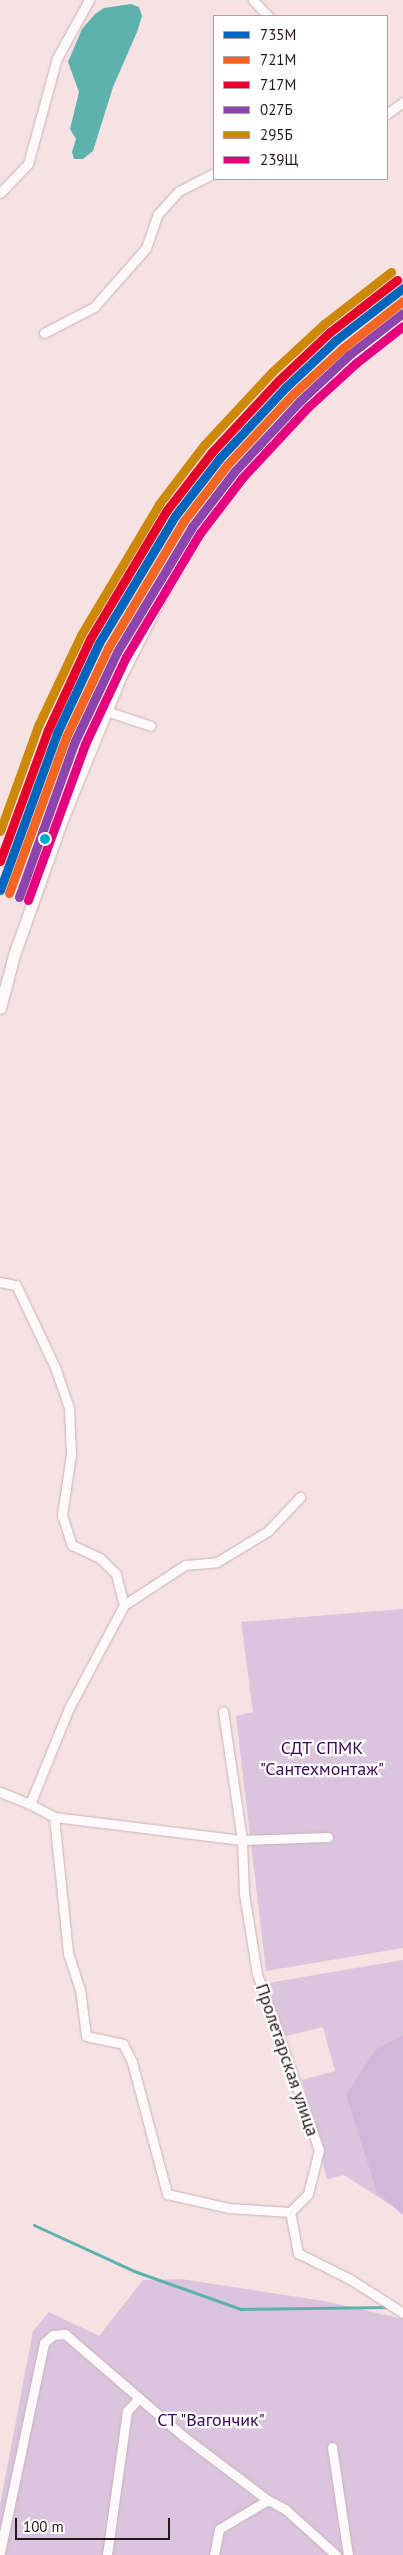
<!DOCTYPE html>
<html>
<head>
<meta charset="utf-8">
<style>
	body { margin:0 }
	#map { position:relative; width:403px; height:2555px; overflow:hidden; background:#f6e1e3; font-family:"PT Sans",sans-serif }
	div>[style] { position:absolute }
	.green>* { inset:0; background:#dbc4dd }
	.forest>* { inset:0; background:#d4b6db }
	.water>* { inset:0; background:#5db2ae }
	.stream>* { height:3px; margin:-1.5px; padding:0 1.5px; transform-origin:1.5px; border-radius:1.5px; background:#5db2ae }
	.roads { filter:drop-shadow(0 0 1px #c6b4b6) drop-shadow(0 0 1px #c6b4b6) }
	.minor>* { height:9px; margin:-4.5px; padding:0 4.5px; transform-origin:4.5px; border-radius:4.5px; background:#fefafb }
	.tertiary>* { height:11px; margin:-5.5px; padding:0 5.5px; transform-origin:5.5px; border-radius:5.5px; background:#fefafb }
	.rail-1>* { height:9px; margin:-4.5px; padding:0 4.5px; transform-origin:4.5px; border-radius:4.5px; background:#0065bd }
	.rail-2>* { height:9px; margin:-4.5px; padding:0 4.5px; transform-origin:4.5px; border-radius:4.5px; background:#f26522 }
	.rail-3>* { height:9px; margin:-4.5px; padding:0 4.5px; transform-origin:4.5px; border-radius:4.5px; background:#e4002b }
	.rail-4>* { height:9px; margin:-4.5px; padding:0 4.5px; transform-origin:4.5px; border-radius:4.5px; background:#8e44ad }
	.rail-5>* { height:9px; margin:-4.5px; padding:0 4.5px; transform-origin:4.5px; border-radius:4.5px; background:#cd8905 }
	.rail-6>* { height:9px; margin:-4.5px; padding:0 4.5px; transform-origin:4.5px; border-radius:4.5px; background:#e5007d }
	.dots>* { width:14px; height:14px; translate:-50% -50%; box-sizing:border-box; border:2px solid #fff; border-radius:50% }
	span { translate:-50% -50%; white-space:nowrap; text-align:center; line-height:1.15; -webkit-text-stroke:4.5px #fff; paint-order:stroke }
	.park-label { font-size:18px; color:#3d0558 }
	.street-label { font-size:18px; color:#271719 }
	.legend { position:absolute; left:213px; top:15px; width:175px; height:165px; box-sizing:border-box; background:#fff; border:1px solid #a9a2a3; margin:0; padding:6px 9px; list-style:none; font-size:15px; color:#271719 }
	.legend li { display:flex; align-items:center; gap:10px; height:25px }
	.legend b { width:25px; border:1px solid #a9a2a3 }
	.scale { position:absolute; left:15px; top:2518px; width:155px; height:22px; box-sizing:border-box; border:2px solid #271719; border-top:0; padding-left:6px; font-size:15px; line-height:18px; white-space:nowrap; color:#271719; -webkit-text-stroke:4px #fff; paint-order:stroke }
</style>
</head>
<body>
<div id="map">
	<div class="green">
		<i style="clip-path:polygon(403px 1609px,403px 1948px,266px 1971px,236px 1716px,253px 1712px,241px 1622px)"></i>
		<i style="clip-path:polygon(403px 1960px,403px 2213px,344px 2175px,327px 2179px,302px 2080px,335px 2071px,323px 2027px,282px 2037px,262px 1984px)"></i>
		<i style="clip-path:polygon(181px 2279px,324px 2301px,403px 2319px,403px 2555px,0 2555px,0 2505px,33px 2331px,49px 2312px,99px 2336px,143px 2280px)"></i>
	</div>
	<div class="forest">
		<i style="clip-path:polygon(403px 2035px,403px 2215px,377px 2192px,346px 2095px,375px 2050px)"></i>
	</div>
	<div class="water">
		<i style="clip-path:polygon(131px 4px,139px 7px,142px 16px,137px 32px,113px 87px,93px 151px,83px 159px,74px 159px,72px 152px,76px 139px,70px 129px,79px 92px,68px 62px,82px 29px,95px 14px,104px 8px)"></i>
	</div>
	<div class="stream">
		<i style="left:34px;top:2225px;width:110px;rotate:24.7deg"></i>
		<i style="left:134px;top:2271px;width:114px;rotate:19.6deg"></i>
		<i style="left:241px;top:2309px;width:149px;rotate:-0.8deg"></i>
	</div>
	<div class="roads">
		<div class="minor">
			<i style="left:253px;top:0;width:22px;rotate:47deg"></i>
			<i style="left:387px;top:114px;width:20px;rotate:-37deg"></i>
			<i style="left:0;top:193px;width:40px;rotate:-46deg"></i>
			<i style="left:28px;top:164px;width:110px;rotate:-74.7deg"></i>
			<i style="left:57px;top:58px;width:66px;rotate:-61.1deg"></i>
			<i style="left:44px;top:333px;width:56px;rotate:-27.5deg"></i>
			<i style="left:94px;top:307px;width:79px;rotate:-48.6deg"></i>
			<i style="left:146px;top:248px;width:36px;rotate:-71deg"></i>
			<i style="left:158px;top:214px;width:31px;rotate:-48deg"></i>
			<i style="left:179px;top:191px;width:39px;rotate:-27deg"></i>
			<i style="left:106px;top:711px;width:47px;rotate:18.4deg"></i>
			<i style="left:0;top:1282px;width:16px;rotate:11deg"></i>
			<i style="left:16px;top:1285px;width:91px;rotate:64.6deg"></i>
			<i style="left:55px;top:1367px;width:43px;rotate:71.1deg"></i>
			<i style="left:69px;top:1408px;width:46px;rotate:87.5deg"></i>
			<i style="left:71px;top:1454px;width:62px;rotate:98.4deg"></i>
			<i style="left:62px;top:1515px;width:32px;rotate:72deg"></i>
			<i style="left:72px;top:1545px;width:31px;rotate:25deg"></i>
			<i style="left:100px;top:1558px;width:23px;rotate:45deg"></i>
			<i style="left:116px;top:1574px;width:32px;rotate:76deg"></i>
			<i style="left:0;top:1792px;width:32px;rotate:22deg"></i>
			<i style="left:30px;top:1804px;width:104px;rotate:-67.9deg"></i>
			<i style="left:69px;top:1708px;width:117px;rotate:-61.9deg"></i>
			<i style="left:124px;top:1605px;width:73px;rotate:-33.3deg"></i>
			<i style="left:185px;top:1565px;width:32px;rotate:-5deg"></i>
			<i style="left:217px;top:1562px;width:60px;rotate:-31.3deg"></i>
			<i style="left:268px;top:1531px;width:47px;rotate:-46.7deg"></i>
			<i style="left:30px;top:1804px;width:27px;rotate:28deg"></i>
			<i style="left:54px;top:1817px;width:137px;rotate:84.1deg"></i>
			<i style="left:68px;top:1953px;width:38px;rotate:72deg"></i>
			<i style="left:80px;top:1989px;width:47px;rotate:82.7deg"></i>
			<i style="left:86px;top:2036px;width:38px;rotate:12deg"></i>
			<i style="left:123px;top:2044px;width:20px;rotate:63deg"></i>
			<i style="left:132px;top:2062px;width:137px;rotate:75.1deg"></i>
			<i style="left:167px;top:2194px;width:64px;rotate:12.7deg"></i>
			<i style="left:229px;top:2208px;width:61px;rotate:3.8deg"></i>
			<i style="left:290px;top:2212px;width:25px;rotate:-45deg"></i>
			<i style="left:308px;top:2194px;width:45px;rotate:-76deg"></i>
			<i style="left:319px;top:2150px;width:187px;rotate:-109.4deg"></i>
			<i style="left:257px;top:1974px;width:81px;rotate:-99.2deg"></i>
			<i style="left:244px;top:1894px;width:54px;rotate:-92.1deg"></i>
			<i style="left:242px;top:1840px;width:130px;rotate:-98.4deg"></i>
			<i style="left:54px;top:1817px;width:189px;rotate:7deg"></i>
			<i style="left:242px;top:1840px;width:86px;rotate:-2deg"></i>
			<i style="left:290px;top:2212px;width:42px;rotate:79deg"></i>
			<i style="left:298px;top:2253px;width:58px;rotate:26.6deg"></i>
			<i style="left:350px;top:2279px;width:63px;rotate:32.7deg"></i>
			<i style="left:332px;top:2447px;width:109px;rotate:81.6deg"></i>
			<i style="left:0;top:2552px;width:214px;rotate:-78.1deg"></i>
			<i style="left:44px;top:2343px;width:12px;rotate:-42deg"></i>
			<i style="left:53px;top:2335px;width:12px;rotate:-5deg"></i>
			<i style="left:65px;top:2334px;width:156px;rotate:40.8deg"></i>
			<i style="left:183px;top:2436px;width:106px;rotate:37deg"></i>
			<i style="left:268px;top:2500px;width:19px;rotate:28deg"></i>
			<i style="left:285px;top:2509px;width:69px;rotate:42deg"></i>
			<i style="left:107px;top:2555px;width:145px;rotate:-82.1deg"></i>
			<i style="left:127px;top:2411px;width:18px;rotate:-47deg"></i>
			<i style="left:214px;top:2555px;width:26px;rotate:-79deg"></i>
			<i style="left:219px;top:2529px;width:57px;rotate:-30.6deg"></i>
		</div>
		<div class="tertiary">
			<i style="left:0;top:1008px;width:55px;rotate:-75.2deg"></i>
			<i style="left:14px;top:955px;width:141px;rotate:-70.5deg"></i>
			<i style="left:61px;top:822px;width:159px;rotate:-67.8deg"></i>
			<i style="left:121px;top:675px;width:121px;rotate:-63deg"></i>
			<i style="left:176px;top:567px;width:86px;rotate:-57.8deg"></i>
			<i style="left:222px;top:494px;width:90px;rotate:-51.7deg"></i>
			<i style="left:278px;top:423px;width:59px;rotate:-42.3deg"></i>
			<i style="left:322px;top:383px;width:102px;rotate:-37.4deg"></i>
		</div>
	</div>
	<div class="rail-1">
		<i style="left:0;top:890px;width:167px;rotate:-70deg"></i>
		<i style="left:57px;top:733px;width:99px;rotate:-65deg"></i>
		<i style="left:99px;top:643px;width:148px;rotate:-59.1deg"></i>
		<i style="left:175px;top:516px;width:72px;rotate:-52.3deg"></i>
		<i style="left:219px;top:459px;width:98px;rotate:-47.1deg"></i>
		<i style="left:286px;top:387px;width:69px;rotate:-43.2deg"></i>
		<i style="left:336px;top:340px;width:85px;rotate:-37.8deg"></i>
	</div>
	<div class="rail-2">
		<i style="left:9px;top:893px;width:166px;rotate:-69.9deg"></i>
		<i style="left:66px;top:737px;width:98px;rotate:-64.7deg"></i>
		<i style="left:108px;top:648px;width:147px;rotate:-59.2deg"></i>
		<i style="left:183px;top:522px;width:72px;rotate:-52.3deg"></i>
		<i style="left:227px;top:465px;width:97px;rotate:-47.1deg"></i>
		<i style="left:293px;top:394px;width:68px;rotate:-42.6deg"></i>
		<i style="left:343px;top:348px;width:76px;rotate:-38.1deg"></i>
	</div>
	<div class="rail-3">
		<i style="left:0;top:861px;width:140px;rotate:-69.9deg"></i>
		<i style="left:48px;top:730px;width:100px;rotate:-65.2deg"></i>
		<i style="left:90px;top:639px;width:150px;rotate:-59.2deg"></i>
		<i style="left:167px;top:510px;width:73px;rotate:-52.2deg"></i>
		<i style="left:212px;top:452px;width:98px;rotate:-47.1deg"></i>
		<i style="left:279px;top:380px;width:70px;rotate:-43.3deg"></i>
		<i style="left:330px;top:332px;width:85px;rotate:-37.8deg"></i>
	</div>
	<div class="rail-4">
		<i style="left:19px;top:897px;width:166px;rotate:-70.3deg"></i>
		<i style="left:75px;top:741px;width:98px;rotate:-64.7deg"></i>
		<i style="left:117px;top:652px;width:146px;rotate:-59deg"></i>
		<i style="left:192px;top:527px;width:69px;rotate:-52.6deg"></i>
		<i style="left:234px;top:472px;width:97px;rotate:-47.1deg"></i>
		<i style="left:300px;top:401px;width:67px;rotate:-43.2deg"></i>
		<i style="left:349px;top:355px;width:68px;rotate:-37.9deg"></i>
	</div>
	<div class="rail-5">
		<i style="left:0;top:831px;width:112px;rotate:-70.1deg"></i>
		<i style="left:38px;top:726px;width:101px;rotate:-64.7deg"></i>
		<i style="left:81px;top:635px;width:152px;rotate:-59.2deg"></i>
		<i style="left:159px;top:504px;width:74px;rotate:-52.7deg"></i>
		<i style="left:204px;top:445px;width:100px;rotate:-47deg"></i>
		<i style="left:272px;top:372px;width:71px;rotate:-42.7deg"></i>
		<i style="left:324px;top:324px;width:85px;rotate:-37.8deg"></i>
	</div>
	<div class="rail-6">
		<i style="left:28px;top:900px;width:166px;rotate:-69.9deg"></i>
		<i style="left:85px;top:744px;width:96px;rotate:-64.8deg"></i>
		<i style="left:126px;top:657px;width:144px;rotate:-59.2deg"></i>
		<i style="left:200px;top:533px;width:69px;rotate:-52.6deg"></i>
		<i style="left:242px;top:478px;width:96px;rotate:-47.1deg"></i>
		<i style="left:307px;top:408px;width:67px;rotate:-42.6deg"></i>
		<i style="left:356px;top:363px;width:60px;rotate:-38.2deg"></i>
	</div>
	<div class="dots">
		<i style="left:45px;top:839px;background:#00a9ce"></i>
	</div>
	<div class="park-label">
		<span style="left:322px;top:1759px">СДТ СПМК<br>"Сантехмонтаж"</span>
		<span style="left:211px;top:2420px">СТ "Вагончик"</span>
	</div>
	<div class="street-label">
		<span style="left:287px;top:2060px;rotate:71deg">Пролетарская улица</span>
	</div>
	<ul class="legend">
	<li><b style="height:6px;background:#0065bd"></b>735М</li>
	<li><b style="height:6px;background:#f26522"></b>721М</li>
	<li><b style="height:6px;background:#e4002b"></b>717М</li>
	<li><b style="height:6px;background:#8e44ad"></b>027Б</li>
	<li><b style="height:6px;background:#cd8905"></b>295Б</li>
	<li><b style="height:6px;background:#e5007d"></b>239Щ</li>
	</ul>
	<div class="scale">100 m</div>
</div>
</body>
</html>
